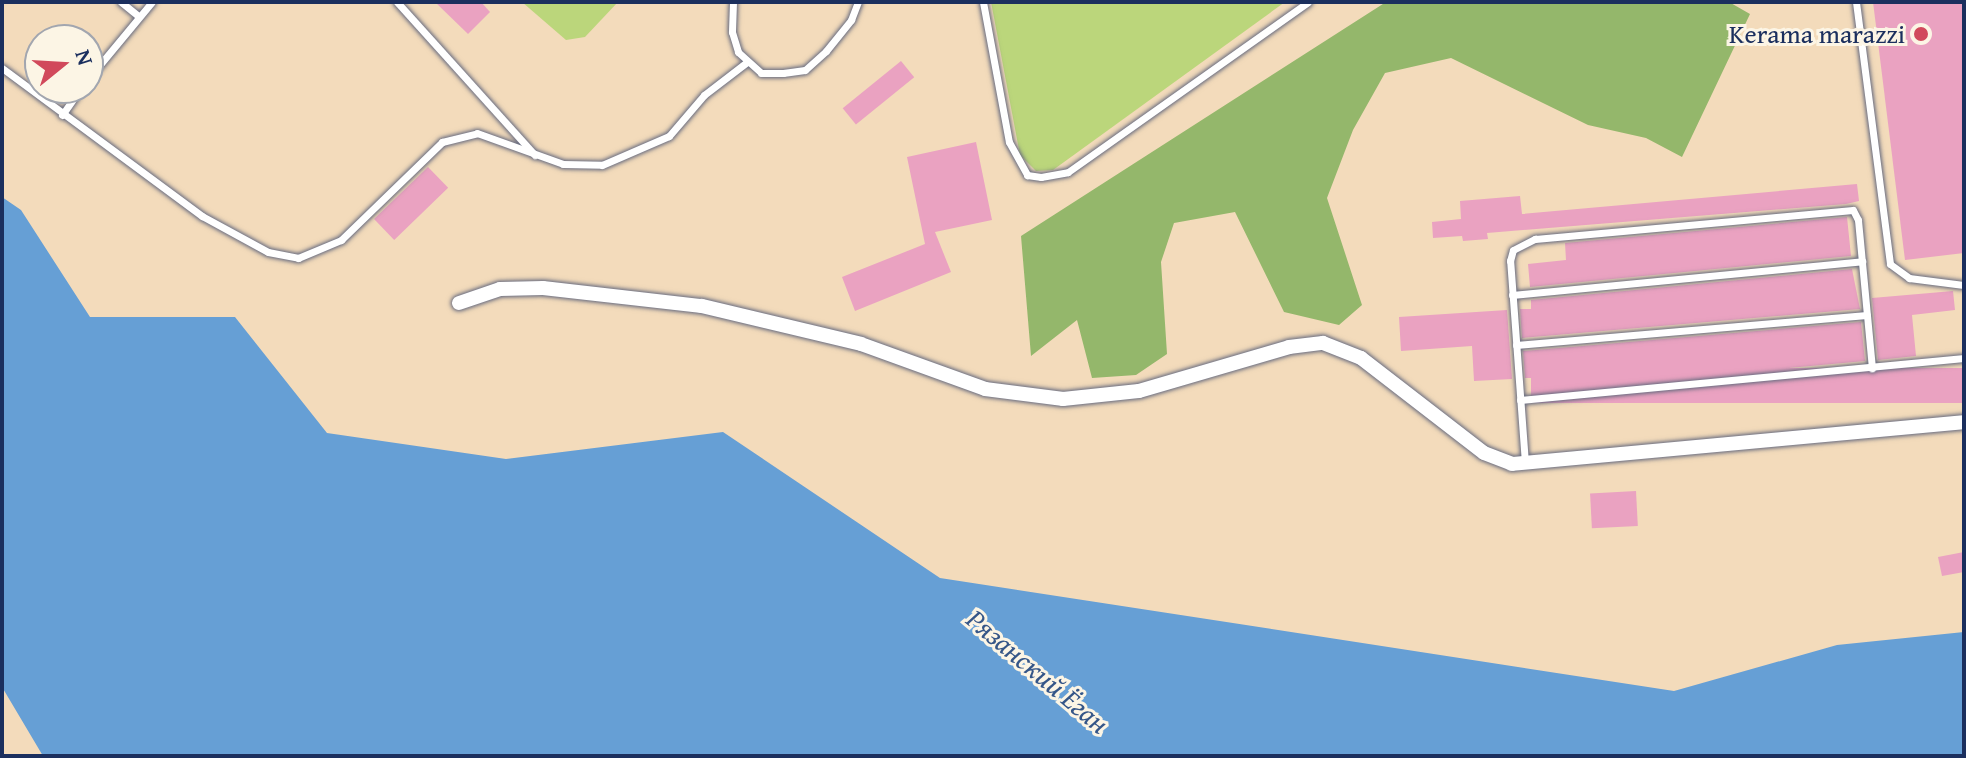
<!DOCTYPE html>
<html>
<head>
<meta charset="utf-8">
<style>
	body { margin:0 }
	#map { position:relative; width:1966px; height:758px; overflow:hidden; background:#f3dbbb; font-family:"Gentium Book Plus",serif }
	div>[style] { position:absolute }
	.green>* { inset:0; background:#bbd67b }
	.forest>* { inset:0; background:#94b76b }
	.water>* { inset:0; background:#669fd5 }
	.building>* { inset:0; background:#eaa2c1; transform-origin:0 0 }
	.roads { filter:drop-shadow(0 0 2px #676b7f) drop-shadow(0 0 2px #676b7f) }
	.lane>* { height:7px; margin:-3.5px; padding:0 3.5px; transform-origin:3.5px; border-radius:3.5px; background:#fff }
	.street>* { height:14px; margin:-7px; padding:0 7px; transform-origin:7px; border-radius:7px; background:#fff }
	.dots>* { width:22px; height:22px; translate:-50% -50%; box-sizing:border-box; border:4px solid #fcf5e5; border-radius:50% }
	span { translate:-50% -50%; white-space:nowrap; text-align:center; line-height:1.15; -webkit-text-stroke:6px #fcf5e5; paint-order:stroke }
	.poi-label { font-size:26px; color:#1b2f5e }
	.right { translate:-100% -50%; text-align:right }
	.water-label { font-size:28px; color:#355688; font-style:italic }
	.frame { position:absolute; inset:0; border:4px solid #1b2f5e; pointer-events:none }
	.north { position:absolute; left:24px; top:24px; width:80px; height:80px; box-sizing:border-box; background:#fcf5e5; border:2px solid #a2a6af; border-radius:50%; rotate:72deg; font-size:22px; font-weight:700; line-height:32px; text-align:center; color:#1b2f5e }
	.north::after { content:''; display:block; margin:auto; width:28px; height:36px; background:#d1495b; clip-path:polygon(50% 0,100% 100%,50% 72%,0 100%) }
</style>
</head>
<body>
<div id="map">
	<div class="green">
		<i style="clip-path:polygon(522px 2px,618px 2px,585px 37px,566px 40px)"></i>
		<i style="clip-path:polygon(991px 2px,1285px 2px,1053px 170px,1036px 171px,1020px 155px)"></i>
	</div>
	<div class="forest">
		<i style="clip-path:polygon(1386px 2px,1729px 2px,1750px 14px,1682px 157px,1646px 138px,1588px 125px,1451px 58px,1385px 73px,1353px 130px,1327px 198px,1362px 305px,1339px 325px,1284px 312px,1235px 212px,1174px 223px,1161px 262px,1167px 354px,1136px 375px,1092px 378px,1077px 320px,1031px 356px,1021px 236px)"></i>
	</div>
	<div class="water">
		<i style="clip-path:polygon(2px 197px,21px 210px,90px 317px,235px 317px,327px 433px,506px 459px,723px 432px,940px 578px,1674px 691px,1837px 645px,1964px 632px,1964px 756px,43px 756px,2px 687px)"></i>
	</div>
	<div class="building">
		<i style="clip-path:polygon(435px 2px,481px 2px,490px 12px,468px 34px)"></i>
		<i style="clip-path:polygon(1873px 2px,1964px 2px,1964px 253px,1905px 260px)"></i>
		<i style="left:901px;top:61px;width:21px;height:75px;rotate:51deg"></i>
		<i style="clip-path:polygon(976px 142px,992px 220px,935px 232px,951px 272px,855px 311px,842px 277px,925px 244px,907px 157px)"></i>
		<i style="left:428px;top:167px;width:29px;height:75px;rotate:46deg"></i>
		<i style="clip-path:polygon(1857px 184px,1859px 201px,1846px 204px,1487px 233px,1488px 239px,1463px 241px,1462px 236px,1433px 238px,1432px 222px,1461px 219px,1460px 201px,1520px 196px,1522px 214px)"></i>
		<i style="clip-path:polygon(1847px 217px,1851px 256px,1530px 287px,1528px 264px,1566px 260px,1565px 243px)"></i>
		<i style="clip-path:polygon(1852px 269px,1860px 309px,1522px 338px,1520px 309px,1531px 309px,1531px 300px)"></i>
		<i style="clip-path:polygon(1953px 291px,1955px 310px,1912px 315px,1916px 356px,1878px 360px,1872px 298px)"></i>
		<i style="clip-path:polygon(1507px 310px,1512px 379px,1474px 381px,1472px 346px,1401px 351px,1399px 317px)"></i>
		<i style="clip-path:polygon(1861px 322px,1865px 361px,1532px 392px,1531px 378px,1525px 378px,1523px 351px)"></i>
		<i style="left:1964px;top:368px;width:35px;height:433px;rotate:90deg"></i>
		<i style="left:1636px;top:491px;width:35px;height:46px;rotate:87deg"></i>
		<i style="clip-path:polygon(1964px 552px,1964px 572px,1942px 576px,1938px 557px)"></i>
	</div>
	<div class="roads">
		<div class="lane">
			<i style="left:121px;top:2px;width:22px;rotate:39deg"></i>
			<i style="left:397px;top:2px;width:206px;rotate:48deg"></i>
			<i style="left:733px;top:2px;width:30px;rotate:92deg"></i>
			<i style="left:732px;top:32px;width:21px;rotate:73deg"></i>
			<i style="left:738px;top:52px;width:31px;rotate:42deg"></i>
			<i style="left:761px;top:73px;width:22px"></i>
			<i style="left:783px;top:73px;width:22px;rotate:-8deg"></i>
			<i style="left:805px;top:70px;width:28px;rotate:-42deg"></i>
			<i style="left:826px;top:51px;width:40px;rotate:-51deg"></i>
			<i style="left:851px;top:20px;width:19px;rotate:-69deg"></i>
			<i style="left:983px;top:2px;width:142px;rotate:79.5deg"></i>
			<i style="left:1009px;top:142px;width:38px;rotate:61deg"></i>
			<i style="left:1027px;top:175px;width:14px;rotate:8deg"></i>
			<i style="left:1041px;top:177px;width:27px;rotate:-10deg"></i>
			<i style="left:1068px;top:172px;width:294px;rotate:-35.3deg"></i>
			<i style="left:1856px;top:2px;width:264px;rotate:82.6deg"></i>
			<i style="left:1890px;top:264px;width:24px;rotate:36deg"></i>
			<i style="left:1909px;top:278px;width:55px;rotate:7.3deg"></i>
			<i style="left:2px;top:68px;width:249px;rotate:36.5deg"></i>
			<i style="left:202px;top:216px;width:75px;rotate:28.6deg"></i>
			<i style="left:268px;top:252px;width:31px;rotate:11deg"></i>
			<i style="left:298px;top:258px;width:47px;rotate:-22.7deg"></i>
			<i style="left:341px;top:240px;width:141px;rotate:-44.1deg"></i>
			<i style="left:442px;top:142px;width:36px;rotate:-14deg"></i>
			<i style="left:477px;top:133px;width:91px;rotate:19.8deg"></i>
			<i style="left:563px;top:164px;width:39px;rotate:1deg"></i>
			<i style="left:602px;top:165px;width:73px;rotate:-23.4deg"></i>
			<i style="left:669px;top:136px;width:54px;rotate:-49.5deg"></i>
			<i style="left:704px;top:95px;width:54px;rotate:-37.5deg"></i>
			<i style="left:88px;top:79px;width:100px;rotate:-50.3deg"></i>
			<i style="left:62px;top:115px;width:33px;rotate:-55deg"></i>
			<i style="left:1512px;top:295px;width:352px;rotate:-5.5deg"></i>
			<i style="left:1516px;top:345px;width:352px;rotate:-4.9deg"></i>
			<i style="left:1520px;top:400px;width:446px;rotate:-5.4deg"></i>
			<i style="left:1525px;top:463px;width:203px;rotate:-94.2deg"></i>
			<i style="left:1510px;top:261px;width:11px;rotate:-75deg"></i>
			<i style="left:1513px;top:250px;width:25px;rotate:-27deg"></i>
			<i style="left:1535px;top:239px;width:319px;rotate:-5.2deg"></i>
			<i style="left:1853px;top:210px;width:11px;rotate:63deg"></i>
			<i style="left:1858px;top:220px;width:149px;rotate:84.6deg"></i>
		</div>
		<div class="street">
			<i style="left:459px;top:303px;width:43px;rotate:-18.9deg"></i>
			<i style="left:500px;top:289px;width:43px;rotate:-1.3deg"></i>
			<i style="left:543px;top:288px;width:160px;rotate:6.5deg"></i>
			<i style="left:702px;top:306px;width:163px;rotate:13.4deg"></i>
			<i style="left:861px;top:344px;width:132px;rotate:19.9deg"></i>
			<i style="left:985px;top:389px;width:79px;rotate:7.3deg"></i>
			<i style="left:1063px;top:399px;width:76px;rotate:-6deg"></i>
			<i style="left:1139px;top:391px;width:156px;rotate:-16.3deg"></i>
			<i style="left:1289px;top:347px;width:34px;rotate:-7deg"></i>
			<i style="left:1323px;top:343px;width:41px;rotate:21.5deg"></i>
			<i style="left:1361px;top:358px;width:155px;rotate:37.7deg"></i>
			<i style="left:1484px;top:453px;width:30px;rotate:21deg"></i>
			<i style="left:1512px;top:464px;width:454px;rotate:-5.3deg"></i>
		</div>
	</div>
	<div class="dots">
		<i style="left:1921px;top:34px;background:#d1495b"></i>
	</div>
	<div class="poi-label">
		<span class="right" style="left:1905px;top:34px">Kerama marazzi</span>
	</div>
	<div class="water-label">
		<span style="left:1038px;top:671px;rotate:40deg">Рязанский Ёган</span>
	</div>
	<div class="frame"></div>
	<div class="north">N</div>
</div>
</body>
</html>
